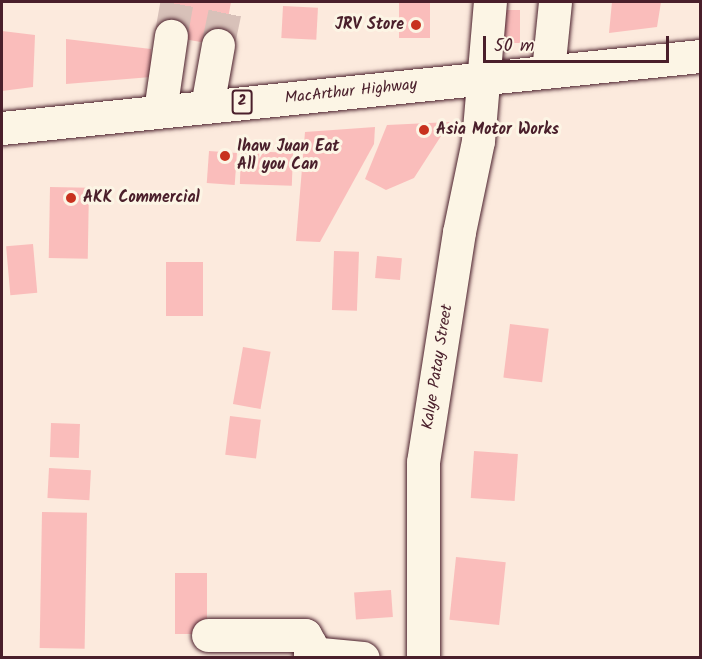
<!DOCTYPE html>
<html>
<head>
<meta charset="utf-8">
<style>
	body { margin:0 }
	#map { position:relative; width:702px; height:659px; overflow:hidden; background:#fceadd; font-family:Kalam,sans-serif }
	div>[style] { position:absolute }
	.building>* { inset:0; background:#fabdbb; transform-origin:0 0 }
	.minor-tunnel>* { height:33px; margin-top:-16.5px; transform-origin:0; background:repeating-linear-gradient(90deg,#d8c1b9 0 33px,transparent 0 49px) }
	.roads { filter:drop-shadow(0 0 2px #4a1f2b) drop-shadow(0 0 2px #4a1f2b) }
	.minor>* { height:33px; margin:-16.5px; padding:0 16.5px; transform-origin:16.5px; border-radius:16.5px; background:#fcf5e5 }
	.highway>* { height:33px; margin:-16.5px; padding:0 16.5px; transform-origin:16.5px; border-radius:16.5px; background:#fcf5e5 }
	.dots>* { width:16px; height:16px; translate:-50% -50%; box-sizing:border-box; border:3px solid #fcf5e5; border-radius:50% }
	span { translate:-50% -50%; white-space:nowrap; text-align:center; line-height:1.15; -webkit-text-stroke:6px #fcf5e5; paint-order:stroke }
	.shield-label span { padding:2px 4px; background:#fcf5e5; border:2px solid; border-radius:4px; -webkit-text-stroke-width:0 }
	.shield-label { font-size:15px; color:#4a1f2b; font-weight:700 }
	.poi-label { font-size:16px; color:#4a1f2b; font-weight:700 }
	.right { translate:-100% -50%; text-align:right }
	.left { translate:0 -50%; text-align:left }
	.street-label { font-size:16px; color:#4a1f2b }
	.frame { position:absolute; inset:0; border:3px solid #4a1f2b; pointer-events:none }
	.scale { position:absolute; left:483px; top:36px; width:186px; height:27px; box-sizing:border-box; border:3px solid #4a1f2b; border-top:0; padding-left:8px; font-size:18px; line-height:21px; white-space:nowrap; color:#4a1f2b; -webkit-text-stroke:4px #fcf5e5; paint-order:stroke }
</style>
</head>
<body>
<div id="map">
	<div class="building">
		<i style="clip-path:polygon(173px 2px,231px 2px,223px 46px,167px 36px)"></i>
		<i style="left:399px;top:2px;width:31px;height:36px"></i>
		<i style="clip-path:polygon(612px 2px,661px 2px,657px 27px,609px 33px)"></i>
		<i style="left:283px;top:6px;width:35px;height:32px;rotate:3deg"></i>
		<i style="left:497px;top:10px;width:23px;height:33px"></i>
		<i style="clip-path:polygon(2px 31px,35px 35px,33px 87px,2px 91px)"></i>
		<i style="clip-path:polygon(66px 39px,151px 49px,151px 77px,66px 84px)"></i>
		<i style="clip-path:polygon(450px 122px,414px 178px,386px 190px,365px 179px,387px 125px)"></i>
		<i style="clip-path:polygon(375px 127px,374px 144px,320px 242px,296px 241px,305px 132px)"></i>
		<i style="left:209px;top:151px;width:28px;height:32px;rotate:4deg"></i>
		<i style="left:241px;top:151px;width:52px;height:33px;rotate:2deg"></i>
		<i style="left:50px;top:187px;width:39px;height:71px;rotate:1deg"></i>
		<i style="left:33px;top:244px;width:49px;height:27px;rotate:85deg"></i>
		<i style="left:334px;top:251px;width:25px;height:59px;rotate:2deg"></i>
		<i style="left:377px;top:256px;width:25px;height:22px;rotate:5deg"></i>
		<i style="left:166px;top:262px;width:37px;height:54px"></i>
		<i style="left:510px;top:324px;width:39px;height:54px;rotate:7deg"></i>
		<i style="left:243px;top:347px;width:28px;height:58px;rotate:10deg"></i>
		<i style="left:230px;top:416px;width:31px;height:39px;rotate:7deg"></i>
		<i style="left:51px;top:423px;width:29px;height:34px;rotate:2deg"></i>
		<i style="left:474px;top:451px;width:44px;height:47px;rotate:4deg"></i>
		<i style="left:49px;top:468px;width:42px;height:30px;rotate:3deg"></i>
		<i style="left:42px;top:512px;width:45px;height:136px;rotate:1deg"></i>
		<i style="left:456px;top:557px;width:50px;height:63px;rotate:6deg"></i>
		<i style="left:175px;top:573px;width:32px;height:61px"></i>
		<i style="left:391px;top:590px;width:27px;height:37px;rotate:86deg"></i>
	</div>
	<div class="minor-tunnel">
		<i style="left:171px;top:36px;width:35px;rotate:-80deg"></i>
		<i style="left:218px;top:45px;width:44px;rotate:-78.2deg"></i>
	</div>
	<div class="roads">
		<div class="minor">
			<i style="left:548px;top:71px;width:69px;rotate:-84.2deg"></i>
			<i style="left:207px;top:106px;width:62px;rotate:-79.8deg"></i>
			<i style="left:160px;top:111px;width:76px;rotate:-81.7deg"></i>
			<i style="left:208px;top:635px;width:97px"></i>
			<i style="left:305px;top:635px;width:10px;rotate:61deg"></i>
			<i style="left:310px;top:644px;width:14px;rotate:90deg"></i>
			<i style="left:310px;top:653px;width:53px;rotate:5.4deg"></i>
			<i style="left:423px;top:658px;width:196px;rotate:-90deg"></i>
			<i style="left:423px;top:462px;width:233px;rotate:-81.1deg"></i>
			<i style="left:459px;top:232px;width:93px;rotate:-78.2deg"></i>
			<i style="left:478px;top:141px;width:140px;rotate:-85.1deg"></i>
		</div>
		<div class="highway">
			<i style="left:2px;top:128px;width:702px;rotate:-5.89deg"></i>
		</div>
	</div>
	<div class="dots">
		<i style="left:416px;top:25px;background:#c8321e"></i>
		<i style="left:424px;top:130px;background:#c8321e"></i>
		<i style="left:225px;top:156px;background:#c8321e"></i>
		<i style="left:71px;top:198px;background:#c8321e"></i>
	</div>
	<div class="shield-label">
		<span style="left:242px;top:102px">2</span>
	</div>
	<div class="poi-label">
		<span class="right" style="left:404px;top:25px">JRV Store</span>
		<span class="left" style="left:436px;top:130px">Asia Motor Works</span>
		<span class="left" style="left:237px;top:156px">Ihaw Juan Eat<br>All you Can</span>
		<span class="left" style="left:83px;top:198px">AKK Commercial</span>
	</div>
	<div class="street-label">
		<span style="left:351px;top:92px;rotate:-6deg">MacArthur Highway</span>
		<span style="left:438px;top:367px;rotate:-81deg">Kalye Patay Street</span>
	</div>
	<div class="frame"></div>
	<div class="scale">50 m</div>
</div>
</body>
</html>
